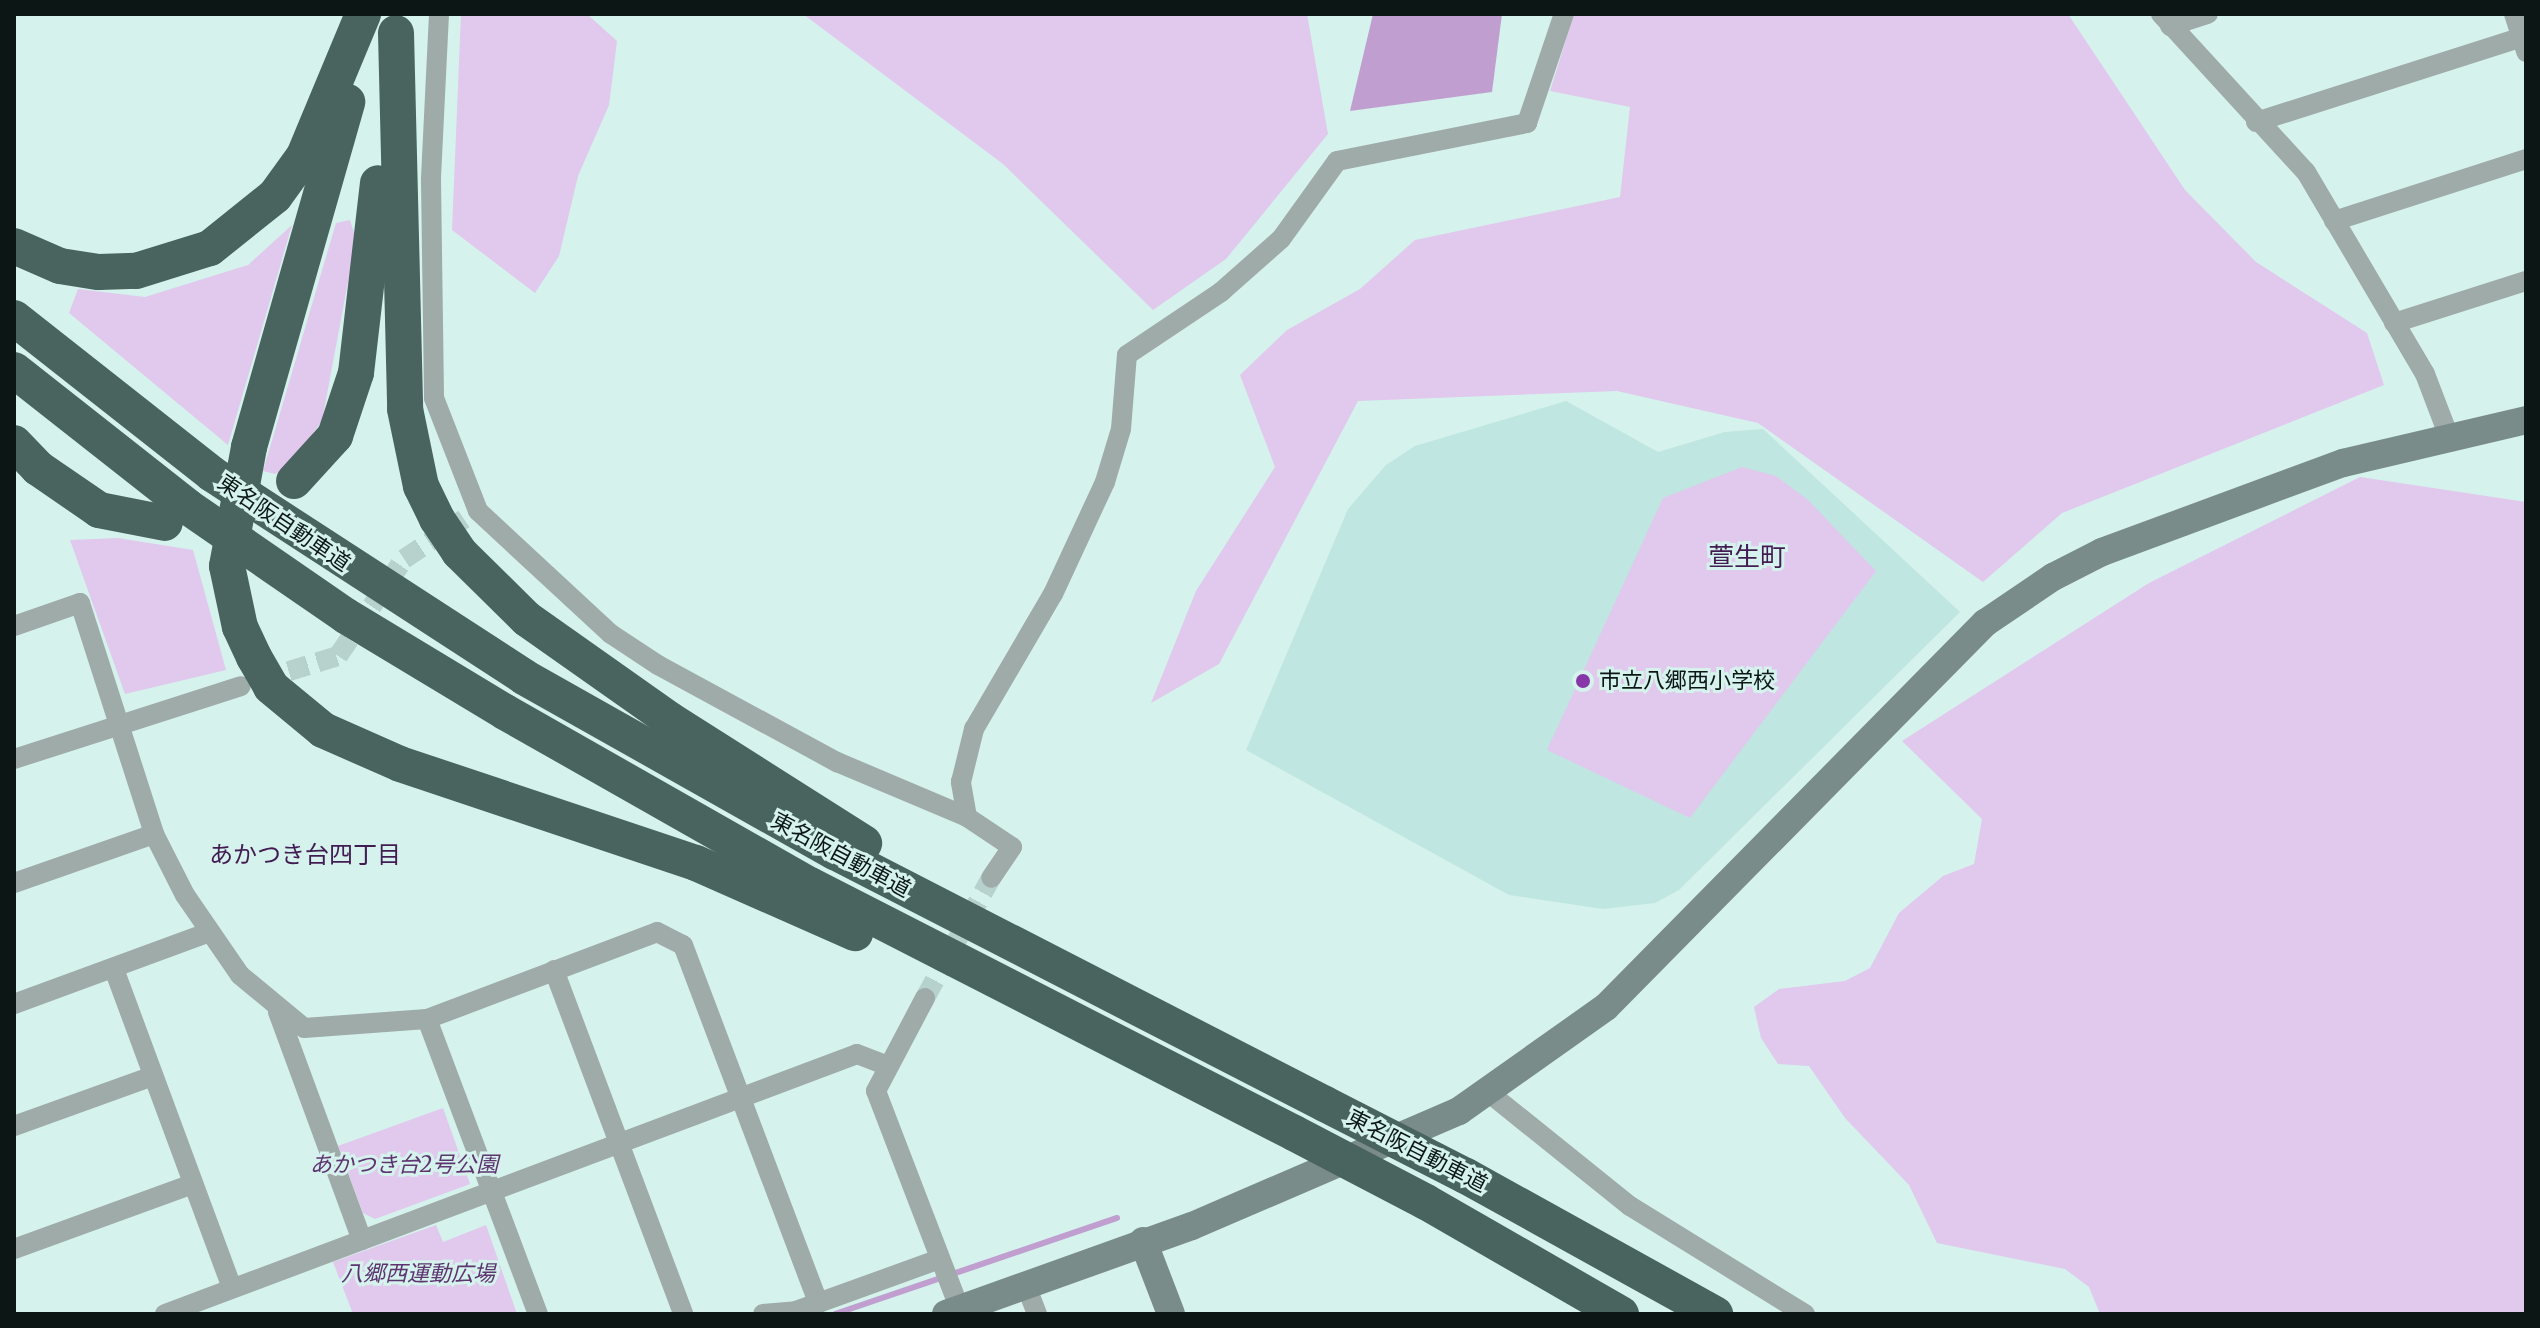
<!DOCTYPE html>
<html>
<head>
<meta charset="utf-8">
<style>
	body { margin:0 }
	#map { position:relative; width:2540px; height:1328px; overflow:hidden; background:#d5f2ed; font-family:Merriweather,"Noto Sans JP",serif }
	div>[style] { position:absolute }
	.built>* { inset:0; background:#bfe6e0 }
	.green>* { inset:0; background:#e1c8ed }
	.water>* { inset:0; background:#c09fd0 }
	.stream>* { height:6px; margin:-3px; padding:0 3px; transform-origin:3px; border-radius:3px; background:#c09fd0 }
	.street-tunnel>* { height:20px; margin-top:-10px; transform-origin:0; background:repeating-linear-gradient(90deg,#b7d1cd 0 20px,transparent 0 30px) }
	.street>* { height:20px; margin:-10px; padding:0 10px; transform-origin:10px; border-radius:10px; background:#9faba9 }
	.secondary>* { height:28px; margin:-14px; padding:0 14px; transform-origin:14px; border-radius:14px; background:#7a8c89 }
	.highway>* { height:36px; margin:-18px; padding:0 18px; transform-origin:18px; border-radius:18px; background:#49635f }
	.highway-bridge>* { height:36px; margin:-18px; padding:0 18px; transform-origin:18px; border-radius:18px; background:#49635f }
	.dots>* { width:22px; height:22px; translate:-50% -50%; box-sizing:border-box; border:4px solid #d5f2ed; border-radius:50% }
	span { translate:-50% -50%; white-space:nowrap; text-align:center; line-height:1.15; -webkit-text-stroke:6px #d5f2ed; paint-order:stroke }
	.street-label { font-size:22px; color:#0c1715 }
	.poi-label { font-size:22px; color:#0c1715 }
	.left { translate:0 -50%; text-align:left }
	.park-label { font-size:22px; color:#5e3470; font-style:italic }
	.neighbourhood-label { font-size:24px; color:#411b51 }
	.quarter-label { font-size:26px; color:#411b51 }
	.frame { position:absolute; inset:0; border:16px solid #0c1715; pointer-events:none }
</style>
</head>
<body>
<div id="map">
	<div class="built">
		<i style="clip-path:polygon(1566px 401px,1658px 452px,1725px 432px,1763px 429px,1960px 612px,1679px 890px,1655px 903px,1603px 909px,1509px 895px,1246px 750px,1348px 509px,1386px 465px,1415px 446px)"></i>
	</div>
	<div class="green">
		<i style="clip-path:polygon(461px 14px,587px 14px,617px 41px,609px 105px,578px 176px,559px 256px,535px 293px,452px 230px)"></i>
		<i style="clip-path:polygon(803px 14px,1307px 14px,1328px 134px,1226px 259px,1153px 310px,1003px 164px)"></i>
		<i style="clip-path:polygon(1574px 14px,2068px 14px,2185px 190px,2256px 262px,2367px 333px,2384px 385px,2062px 513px,1983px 582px,1758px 423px,1617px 391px,1358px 401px,1219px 664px,1151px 703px,1196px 591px,1275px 467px,1240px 375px,1287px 330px,1360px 289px,1415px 240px,1620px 197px,1630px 107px,1550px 91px)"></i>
		<i style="clip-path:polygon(350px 220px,356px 239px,322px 421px,289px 466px,275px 474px,263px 471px,336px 223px)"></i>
		<i style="clip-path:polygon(292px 225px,228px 445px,69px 313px,78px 289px,145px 297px,248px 265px)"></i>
		<i style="clip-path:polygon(1742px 467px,1776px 476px,1808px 500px,1876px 571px,1690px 818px,1547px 750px,1663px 498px)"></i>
		<i style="clip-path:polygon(2360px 477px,2526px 502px,2526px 1314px,2100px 1314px,2089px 1287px,2065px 1269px,1937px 1243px,1909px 1185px,1845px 1118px,1809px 1066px,1778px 1064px,1761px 1038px,1754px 1007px,1779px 989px,1845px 981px,1870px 968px,1899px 913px,1943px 876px,1974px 864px,1982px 819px,1902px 741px,2149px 583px)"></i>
		<i style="clip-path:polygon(118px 538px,193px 550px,226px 670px,125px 694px,70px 540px)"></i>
		<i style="clip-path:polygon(443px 1108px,470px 1184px,375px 1219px,363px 1213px,338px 1146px)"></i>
		<i style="clip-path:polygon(436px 1225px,443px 1242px,486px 1225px,517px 1314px,353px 1314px,333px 1262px)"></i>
	</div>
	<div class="water">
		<i style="clip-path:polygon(1373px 14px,1502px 14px,1492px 92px,1350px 111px)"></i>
	</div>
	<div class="stream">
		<i style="left:835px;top:1314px;width:298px;rotate:-18.8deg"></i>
	</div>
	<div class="street-tunnel">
		<i style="left:260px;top:680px;width:82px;rotate:-17.1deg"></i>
		<i style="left:338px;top:656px;width:117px;rotate:-55.8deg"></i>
		<i style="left:404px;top:559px;width:72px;rotate:-33.7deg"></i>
		<i style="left:925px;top:998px;width:137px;rotate:-61.2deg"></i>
	</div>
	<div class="street">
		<i style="left:439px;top:14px;width:166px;rotate:92.8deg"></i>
		<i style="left:431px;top:180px;width:218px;rotate:89.2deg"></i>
		<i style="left:434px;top:398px;width:121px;rotate:68.7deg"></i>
		<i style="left:478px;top:511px;width:181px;rotate:42.8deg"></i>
		<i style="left:611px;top:634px;width:56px;rotate:33.4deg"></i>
		<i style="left:658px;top:665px;width:204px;rotate:28.5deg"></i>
		<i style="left:837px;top:762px;width:141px;rotate:22.9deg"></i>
		<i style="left:967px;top:817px;width:54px;rotate:33.7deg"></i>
		<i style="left:1012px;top:847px;width:37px;rotate:124deg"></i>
		<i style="left:2161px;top:14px;width:214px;rotate:47.5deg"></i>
		<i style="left:2306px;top:172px;width:234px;rotate:59.5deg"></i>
		<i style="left:2425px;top:374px;width:67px;rotate:69.1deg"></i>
		<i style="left:2514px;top:14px;width:40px;rotate:72deg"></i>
		<i style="left:2170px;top:26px;width:40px;rotate:-18deg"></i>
		<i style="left:2256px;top:122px;width:283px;rotate:-17.7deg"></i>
		<i style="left:2334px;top:221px;width:202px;rotate:-17.9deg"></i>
		<i style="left:2394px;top:323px;width:139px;rotate:-17.7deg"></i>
		<i style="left:14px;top:626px;width:70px;rotate:-19.2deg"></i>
		<i style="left:80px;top:603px;width:243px;rotate:72.2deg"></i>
		<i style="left:154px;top:834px;width:68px;rotate:63.1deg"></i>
		<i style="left:185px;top:895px;width:97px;rotate:55.5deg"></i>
		<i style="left:240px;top:975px;width:83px;rotate:39.6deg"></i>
		<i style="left:304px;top:1028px;width:123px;rotate:-4.2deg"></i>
		<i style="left:427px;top:1019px;width:246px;rotate:-20.7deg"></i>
		<i style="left:657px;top:932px;width:29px;rotate:27deg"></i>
		<i style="left:683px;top:945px;width:383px;rotate:69.3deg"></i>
		<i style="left:14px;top:759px;width:238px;rotate:-17.8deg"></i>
		<i style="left:967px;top:817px;width:36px;rotate:-100deg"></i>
		<i style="left:961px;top:782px;width:55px;rotate:-76.2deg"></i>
		<i style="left:974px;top:729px;width:156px;rotate:-59.7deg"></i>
		<i style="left:1053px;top:594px;width:123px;rotate:-65.1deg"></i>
		<i style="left:1105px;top:482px;width:55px;rotate:-73.2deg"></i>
		<i style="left:1121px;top:429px;width:74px;rotate:-85.4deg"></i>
		<i style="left:1127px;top:355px;width:113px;rotate:-33.8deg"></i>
		<i style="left:1221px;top:292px;width:80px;rotate:-41.5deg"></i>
		<i style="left:1281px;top:239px;width:96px;rotate:-54.3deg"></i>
		<i style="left:1337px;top:161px;width:194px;rotate:-11.3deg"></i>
		<i style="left:1527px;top:123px;width:115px;rotate:-71.3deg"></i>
		<i style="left:14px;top:883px;width:148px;rotate:-19.3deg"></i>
		<i style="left:114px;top:969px;width:340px;rotate:69.7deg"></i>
		<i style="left:554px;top:970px;width:367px;rotate:69.4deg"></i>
		<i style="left:925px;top:998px;width:105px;rotate:117.8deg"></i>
		<i style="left:876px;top:1091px;width:235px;rotate:69deg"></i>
		<i style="left:14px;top:1004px;width:206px;rotate:-20.2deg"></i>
		<i style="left:278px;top:1012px;width:243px;rotate:69.8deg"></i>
		<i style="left:427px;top:1019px;width:315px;rotate:69.4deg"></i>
		<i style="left:1488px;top:1092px;width:182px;rotate:38.8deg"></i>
		<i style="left:1630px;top:1206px;width:206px;rotate:31.7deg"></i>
		<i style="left:14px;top:1126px;width:148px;rotate:-19.8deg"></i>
		<i style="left:14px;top:1249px;width:190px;rotate:-20deg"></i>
		<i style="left:1027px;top:1288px;width:28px;rotate:69deg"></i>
		<i style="left:165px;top:1314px;width:739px;rotate:-20.59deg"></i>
		<i style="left:857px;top:1054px;width:33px;rotate:21deg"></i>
		<i style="left:763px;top:1314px;width:33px;rotate:-5deg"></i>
		<i style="left:796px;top:1311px;width:153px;rotate:-19.9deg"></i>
	</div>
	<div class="secondary">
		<i style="left:1143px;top:1241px;width:78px;rotate:69deg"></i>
		<i style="left:946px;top:1314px;width:261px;rotate:-19.7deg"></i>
		<i style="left:1192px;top:1226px;width:291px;rotate:-23.3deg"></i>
		<i style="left:1459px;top:1111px;width:180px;rotate:-35.3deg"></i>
		<i style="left:1606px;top:1007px;width:540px;rotate:-45.38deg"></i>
		<i style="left:1985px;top:623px;width:82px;rotate:-34.1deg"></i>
		<i style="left:2053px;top:577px;width:55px;rotate:-27deg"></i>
		<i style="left:2102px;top:552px;width:257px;rotate:-20.3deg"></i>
		<i style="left:2343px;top:463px;width:188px;rotate:-13.2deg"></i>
	</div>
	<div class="highway">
		<i style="left:396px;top:33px;width:376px;rotate:88.6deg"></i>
		<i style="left:405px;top:409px;width:79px;rotate:78.3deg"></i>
		<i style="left:421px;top:486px;width:37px;rotate:64deg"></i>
		<i style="left:437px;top:519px;width:40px;rotate:56deg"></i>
		<i style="left:459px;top:552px;width:95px;rotate:44.6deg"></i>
		<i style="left:527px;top:619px;width:175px;rotate:35.2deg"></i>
		<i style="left:670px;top:720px;width:230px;rotate:32.4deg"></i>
		<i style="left:14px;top:246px;width:50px;rotate:23.5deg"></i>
		<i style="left:60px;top:266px;width:39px;rotate:9deg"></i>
		<i style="left:99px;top:272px;width:37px;rotate:-2deg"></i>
		<i style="left:136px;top:271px;width:77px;rotate:-17.3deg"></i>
		<i style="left:210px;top:248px;width:83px;rotate:-38.7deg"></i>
		<i style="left:275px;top:196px;width:49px;rotate:-54.1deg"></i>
		<i style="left:304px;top:156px;width:154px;rotate:-67.4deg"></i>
		<i style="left:14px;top:318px;width:252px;rotate:38.2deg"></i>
		<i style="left:212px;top:474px;width:372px;rotate:33deg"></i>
		<i style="left:524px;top:677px;width:357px;rotate:29.4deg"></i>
		<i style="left:835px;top:852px;width:551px;rotate:27.22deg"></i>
		<i style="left:14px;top:370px;width:221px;rotate:38.2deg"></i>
		<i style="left:188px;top:507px;width:192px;rotate:34.6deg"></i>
		<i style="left:346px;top:616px;width:186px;rotate:31.1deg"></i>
		<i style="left:505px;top:712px;width:351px;rotate:29.6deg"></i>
		<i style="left:810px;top:885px;width:544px;rotate:27.13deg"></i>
		<i style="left:14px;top:443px;width:35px;rotate:46deg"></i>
		<i style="left:38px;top:468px;width:74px;rotate:34.5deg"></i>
		<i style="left:99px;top:510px;width:67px;rotate:11.1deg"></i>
		<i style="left:249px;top:447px;width:359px;rotate:-74.1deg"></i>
		<i style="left:294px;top:481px;width:61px;rotate:-47.7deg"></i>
		<i style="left:335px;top:436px;width:66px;rotate:-71.6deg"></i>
		<i style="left:356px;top:373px;width:191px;rotate:-83.4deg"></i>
		<i style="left:227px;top:566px;width:62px;rotate:78deg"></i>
		<i style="left:240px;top:627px;width:33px;rotate:65deg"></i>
		<i style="left:254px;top:657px;width:34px;rotate:60deg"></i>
		<i style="left:271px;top:687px;width:67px;rotate:39.6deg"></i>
		<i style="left:323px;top:730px;width:84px;rotate:23.8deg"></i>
		<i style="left:400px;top:764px;width:312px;rotate:18.5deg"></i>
		<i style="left:696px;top:863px;width:174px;rotate:23.8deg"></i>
		<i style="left:1466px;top:1176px;width:285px;rotate:29deg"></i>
		<i style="left:1426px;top:1202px;width:225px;rotate:29.9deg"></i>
	</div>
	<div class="highway-bridge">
		<i style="left:227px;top:566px;width:121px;rotate:-79.5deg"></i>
		<i style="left:1325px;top:1104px;width:158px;rotate:27.1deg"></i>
		<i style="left:1294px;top:1133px;width:149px;rotate:27.6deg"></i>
	</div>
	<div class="dots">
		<i style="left:1583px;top:681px;background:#8737a7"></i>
	</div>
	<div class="street-label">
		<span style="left:284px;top:523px;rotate:34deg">東名阪自動車道</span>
		<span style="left:841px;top:855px;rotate:28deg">東名阪自動車道</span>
		<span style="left:1417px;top:1151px;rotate:27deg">東名阪自動車道</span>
	</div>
	<div class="poi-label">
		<span class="left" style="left:1599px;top:681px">市立八郷西小学校</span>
	</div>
	<div class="park-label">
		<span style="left:404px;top:1165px">あかつき台2号公園</span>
		<span style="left:418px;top:1274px">八郷西運動広場</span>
	</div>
	<div class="neighbourhood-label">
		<span style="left:305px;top:855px">あかつき台四丁目</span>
	</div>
	<div class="quarter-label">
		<span style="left:1747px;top:557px">萱生町</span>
	</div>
	<div class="frame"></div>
</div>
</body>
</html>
